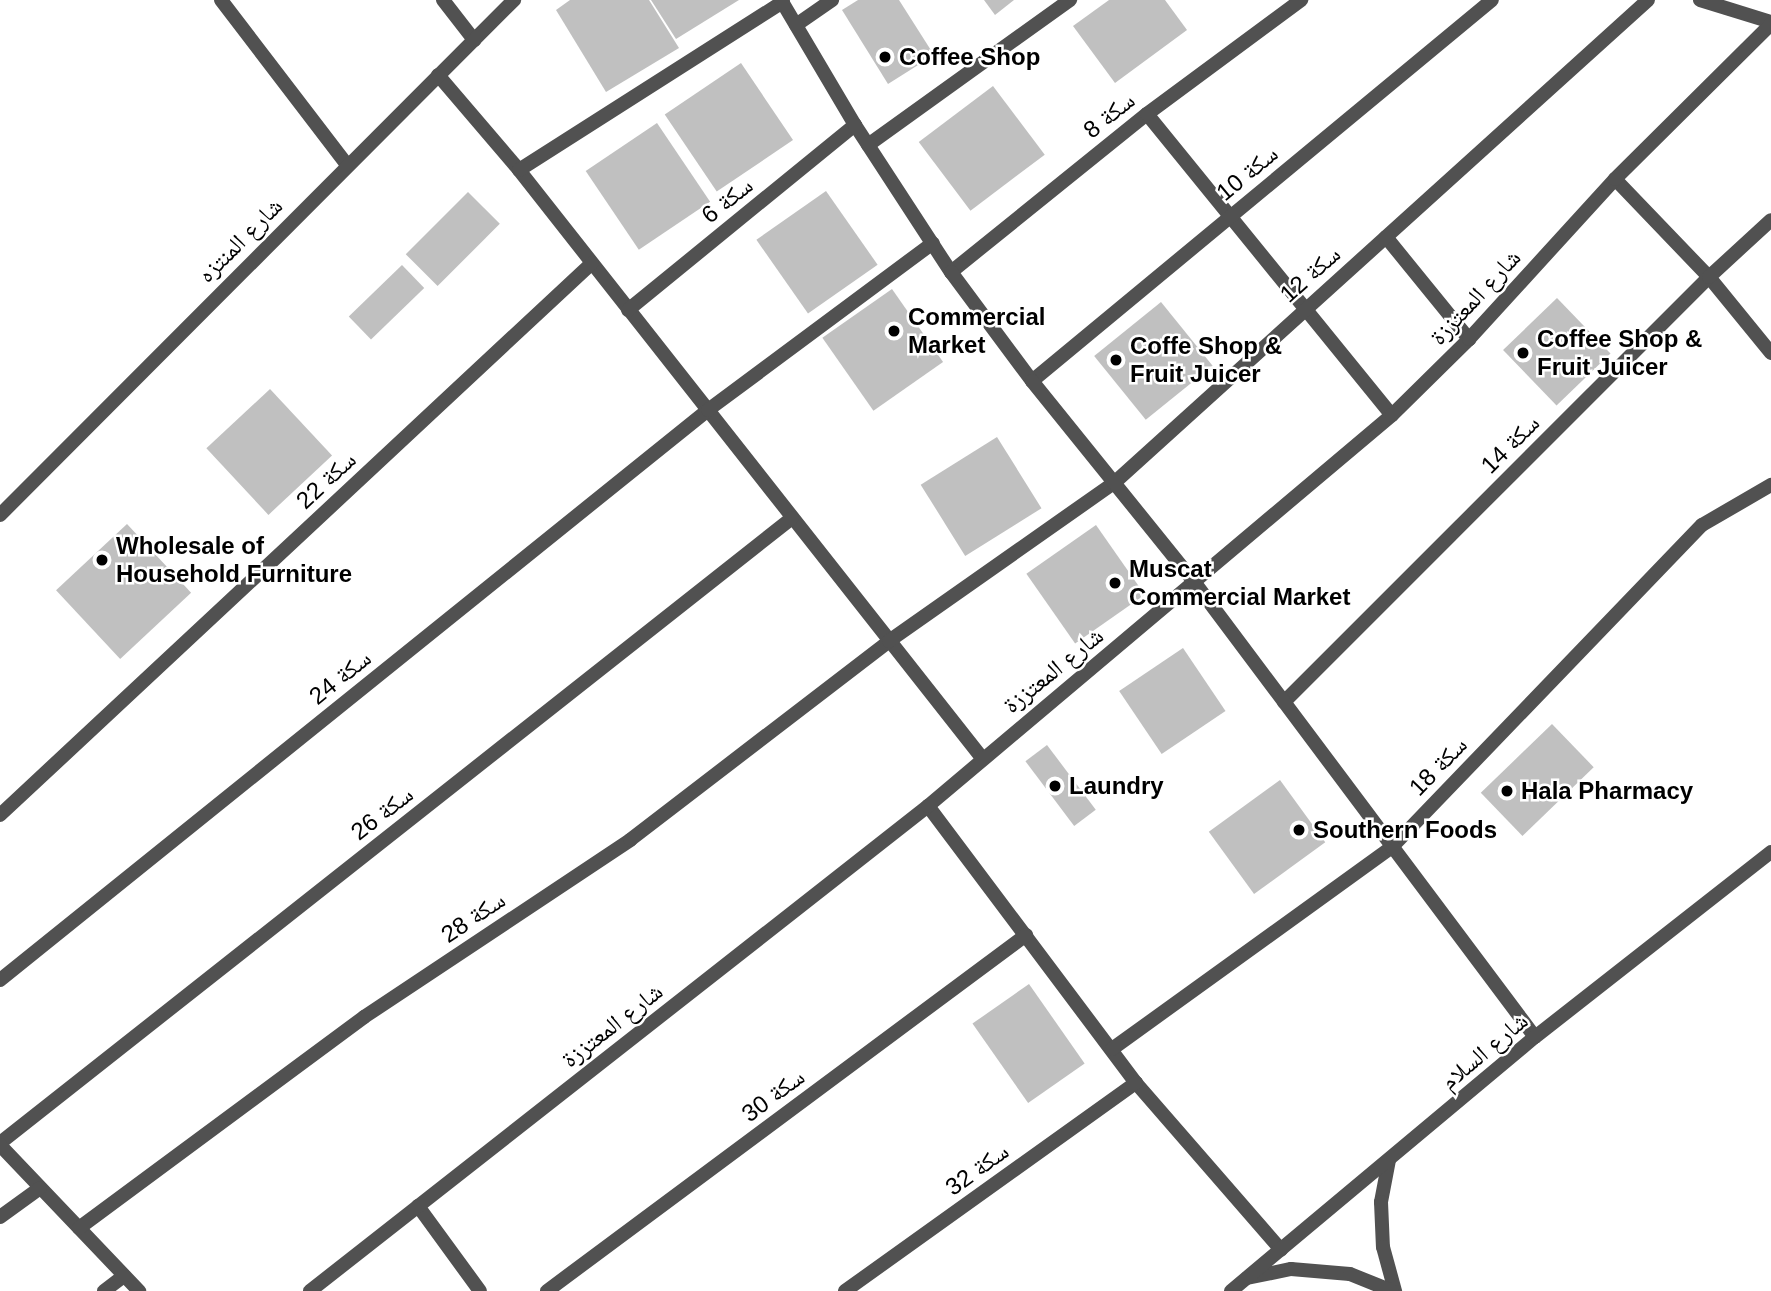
<!DOCTYPE html>
<html>
<head>
<meta charset="utf-8">
<style>
	body { margin:0 }
	#map { position:relative; width:1771px; height:1291px; overflow:hidden; background:#fff; font-family:Helvetica,"Noto Naskh Arabic",sans-serif }
	div>[style] { position:absolute }
	.building>* { inset:0; background:#c0c0c0; transform-origin:0 0 }
	.service>* { height:14px; margin:-7px; padding:0 7px; transform-origin:7px; border-radius:7px; background:#515151 }
	.pedestrian>* { height:14px; margin:-7px; padding:0 7px; transform-origin:7px; border-radius:7px; background:#515151 }
	.minor>* { height:14px; margin:-7px; padding:0 7px; transform-origin:7px; border-radius:7px; background:#515151 }
	.tertiary>* { height:14px; margin:-7px; padding:0 7px; transform-origin:7px; border-radius:7px; background:#515151 }
	.dots>* { width:19px; height:19px; translate:-50% -50%; box-sizing:border-box; border:4px solid #fff; border-radius:50% }
	span { translate:-50% -50%; white-space:nowrap; text-align:center; line-height:1.15; -webkit-text-stroke:5px #fff; paint-order:stroke }
	.poi-label { font-size:24px; color:#000; font-weight:700 }
	.left { translate:0 -50%; text-align:left }
	.street-label { font-size:24px; color:#000 }
</style>
</head>
<body>
<div id="map">
	<div class="building">
		<i style="clip-path:polygon(570px 0,649px 0,679px 48px,606px 92px,556px 10px)"></i>
		<i style="clip-path:polygon(651px 0,739px 0,676px 39px)"></i>
		<i style="clip-path:polygon(858px 0,899px 0,934px 55px,888px 84px,842px 10px)"></i>
		<i style="clip-path:polygon(984px 0,1014px 0,995px 15px)"></i>
		<i style="clip-path:polygon(1109px 0,1165px 0,1187px 30px,1115px 83px,1073px 26px)"></i>
		<i style="left:741px;top:63px;width:93px;height:92px;rotate:56deg"></i>
		<i style="left:993px;top:86px;width:86px;height:93px;rotate:53deg"></i>
		<i style="left:657px;top:123px;width:95px;height:86px;rotate:56deg"></i>
		<i style="left:826px;top:191px;width:90px;height:85px;rotate:55deg"></i>
		<i style="left:468px;top:192px;width:45px;height:88px;rotate:45deg"></i>
		<i style="left:402px;top:265px;width:32px;height:74px;rotate:46deg"></i>
		<i style="left:892px;top:289px;width:89px;height:85px;rotate:55deg"></i>
		<i style="left:1557px;top:298px;width:77px;height:75px;rotate:46deg"></i>
		<i style="left:1161px;top:302px;width:82px;height:86px;rotate:51deg"></i>
		<i style="left:270px;top:389px;width:91px;height:87px;rotate:47deg"></i>
		<i style="left:997px;top:437px;width:84px;height:90px;rotate:58deg"></i>
		<i style="left:127px;top:524px;width:94px;height:97px;rotate:47deg"></i>
		<i style="left:1096px;top:525px;width:85px;height:85px;rotate:55deg"></i>
		<i style="left:1183px;top:648px;width:76px;height:77px;rotate:56deg"></i>
		<i style="left:1552px;top:724px;width:60px;height:99px;rotate:46deg"></i>
		<i style="left:1047px;top:745px;width:81px;height:27px;rotate:53deg"></i>
		<i style="left:1280px;top:780px;width:77px;height:88px;rotate:54deg"></i>
		<i style="left:1029px;top:984px;width:97px;height:69px;rotate:55deg"></i>
	</div>
	<div class="service">
		<i style="left:1389px;top:1160px;width:43px;rotate:100.8deg"></i>
		<i style="left:1381px;top:1202px;width:45px;rotate:87.5deg"></i>
		<i style="left:1383px;top:1247px;width:46px;rotate:74.7deg"></i>
		<i style="left:1247px;top:1278px;width:45px;rotate:-11.6deg"></i>
		<i style="left:1291px;top:1269px;width:59px;rotate:4.8deg"></i>
		<i style="left:1350px;top:1274px;width:45px;rotate:22deg"></i>
	</div>
	<div class="pedestrian">
		<i style="left:796px;top:25px;width:44px;rotate:-34.8deg"></i>
		<i style="left:1147px;top:114px;width:388px;rotate:50.9deg"></i>
		<i style="left:1386px;top:237px;width:132px;rotate:50.9deg"></i>
	</div>
	<div class="minor">
		<i style="left:221px;top:0;width:208px;rotate:52.6deg"></i>
		<i style="left:443px;top:0;width:51px;rotate:52.2deg"></i>
		<i style="left:1700px;top:0;width:74px;rotate:17.2deg"></i>
		<i style="left:438px;top:75px;width:125px;rotate:49.5deg"></i>
		<i style="left:519px;top:170px;width:748px;rotate:51.78deg"></i>
		<i style="left:868px;top:145px;width:249px;rotate:-35.7deg"></i>
		<i style="left:519px;top:170px;width:313px;rotate:-32.5deg"></i>
		<i style="left:1615px;top:179px;width:136px;rotate:46.2deg"></i>
		<i style="left:1709px;top:277px;width:98px;rotate:50.8deg"></i>
		<i style="left:951px;top:272px;width:252px;rotate:-38.9deg"></i>
		<i style="left:1147px;top:114px;width:192px;rotate:-36.5deg"></i>
		<i style="left:628px;top:310px;width:293px;rotate:-39.2deg"></i>
		<i style="left:1032px;top:381px;width:597px;rotate:-39.63deg"></i>
		<i style="left:1284px;top:702px;width:601px;rotate:-45deg"></i>
		<i style="left:1709px;top:277px;width:84px;rotate:-42.6deg"></i>
		<i style="left:928px;top:806px;width:346px;rotate:53.1deg"></i>
		<i style="left:1136px;top:1083px;width:221px;rotate:49deg"></i>
		<i style="left:0;top:815px;width:809px;rotate:-43deg"></i>
		<i style="left:0;top:980px;width:909px;rotate:-38.84deg"></i>
		<i style="left:708px;top:410px;width:280px;rotate:-36.6deg"></i>
		<i style="left:1112px;top:1049px;width:345px;rotate:-35.8deg"></i>
		<i style="left:1392px;top:847px;width:447px;rotate:-46.1deg"></i>
		<i style="left:1702px;top:525px;width:80px;rotate:-30.1deg"></i>
		<i style="left:0;top:1143px;width:1009px;rotate:-38.28deg"></i>
		<i style="left:0;top:1145px;width:202px;rotate:46.4deg"></i>
		<i style="left:418px;top:1206px;width:105px;rotate:53.9deg"></i>
		<i style="left:0;top:1217px;width:49px;rotate:-35.9deg"></i>
		<i style="left:79px;top:1228px;width:355px;rotate:-36.5deg"></i>
		<i style="left:364px;top:1017px;width:320px;rotate:-33.6deg"></i>
		<i style="left:630px;top:840px;width:327px;rotate:-37.5deg"></i>
		<i style="left:889px;top:641px;width:275px;rotate:-35.1deg"></i>
		<i style="left:1114px;top:483px;width:720px;rotate:-42.13deg"></i>
		<i style="left:104px;top:1291px;width:25px;rotate:-37deg"></i>
		<i style="left:310px;top:1291px;width:786px;rotate:-38.12deg"></i>
		<i style="left:928px;top:806px;width:607px;rotate:-40.12deg"></i>
		<i style="left:1392px;top:415px;width:108px;rotate:-44.6deg"></i>
		<i style="left:1469px;top:339px;width:217px;rotate:-47.6deg"></i>
		<i style="left:1615px;top:179px;width:220px;rotate:-44.8deg"></i>
		<i style="left:547px;top:1291px;width:597px;rotate:-36.62deg"></i>
		<i style="left:845px;top:1291px;width:358px;rotate:-35.6deg"></i>
	</div>
	<div class="tertiary">
		<i style="left:781px;top:0;width:145px;rotate:59.4deg"></i>
		<i style="left:855px;top:125px;width:176px;rotate:56.9deg"></i>
		<i style="left:951px;top:272px;width:136px;rotate:53.4deg"></i>
		<i style="left:1032px;top:381px;width:260px;rotate:51.1deg"></i>
		<i style="left:1195px;top:583px;width:567px;rotate:53.17deg"></i>
		<i style="left:0;top:515px;width:728px;rotate:-45.06deg"></i>
		<i style="left:1231px;top:1291px;width:396px;rotate:-39.9deg"></i>
		<i style="left:1535px;top:1037px;width:300px;rotate:-38.1deg"></i>
	</div>
	<div class="dots">
		<i style="left:885px;top:57px;background:#000"></i>
		<i style="left:894px;top:331px;background:#000"></i>
		<i style="left:1523px;top:353px;background:#000"></i>
		<i style="left:1116px;top:360px;background:#000"></i>
		<i style="left:102px;top:560px;background:#000"></i>
		<i style="left:1115px;top:583px;background:#000"></i>
		<i style="left:1055px;top:786px;background:#000"></i>
		<i style="left:1507px;top:791px;background:#000"></i>
		<i style="left:1299px;top:830px;background:#000"></i>
	</div>
	<div class="poi-label">
		<span class="left" style="left:899px;top:57px">Coffee Shop</span>
		<span class="left" style="left:908px;top:331px">Commercial<br>Market</span>
		<span class="left" style="left:1537px;top:353px">Coffee Shop &amp;<br>Fruit Juicer</span>
		<span class="left" style="left:1130px;top:360px">Coffe Shop &amp;<br>Fruit Juicer</span>
		<span class="left" style="left:116px;top:560px">Wholesale of<br>Household Furniture</span>
		<span class="left" style="left:1129px;top:583px">Muscat<br>Commercial Market</span>
		<span class="left" style="left:1069px;top:786px">Laundry</span>
		<span class="left" style="left:1521px;top:791px">Hala Pharmacy</span>
		<span class="left" style="left:1313px;top:830px">Southern Foods</span>
	</div>
	<div class="street-label">
		<span style="left:1109px;top:115px;rotate:-39deg">سكة 8</span>
		<span style="left:1247px;top:173px;rotate:-40deg">سكة 10</span>
		<span style="left:727px;top:200px;rotate:-39deg">سكة 6</span>
		<span style="left:240px;top:240px;rotate:-45deg">شارع المنتزه</span>
		<span style="left:1310px;top:274px;rotate:-42deg">سكة 12</span>
		<span style="left:1475px;top:297px;rotate:-47deg">شارع المعتززة</span>
		<span style="left:1510px;top:444px;rotate:-45deg">سكة 14</span>
		<span style="left:326px;top:480px;rotate:-43deg">سكة 22</span>
		<span style="left:1053px;top:670px;rotate:-39deg">شارع المعتززة</span>
		<span style="left:340px;top:677px;rotate:-39deg">سكة 24</span>
		<span style="left:1438px;top:766px;rotate:-46deg">سكة 18</span>
		<span style="left:382px;top:813px;rotate:-38deg">سكة 26</span>
		<span style="left:473px;top:917px;rotate:-34deg">سكة 28</span>
		<span style="left:612px;top:1025px;rotate:-38deg">شارع المعتززة</span>
		<span style="left:1484px;top:1051px;rotate:-40deg">شارع السلام</span>
		<span style="left:773px;top:1095px;rotate:-37deg">سكة 30</span>
		<span style="left:977px;top:1169px;rotate:-36deg">سكة 32</span>
	</div>
</div>
</body>
</html>
